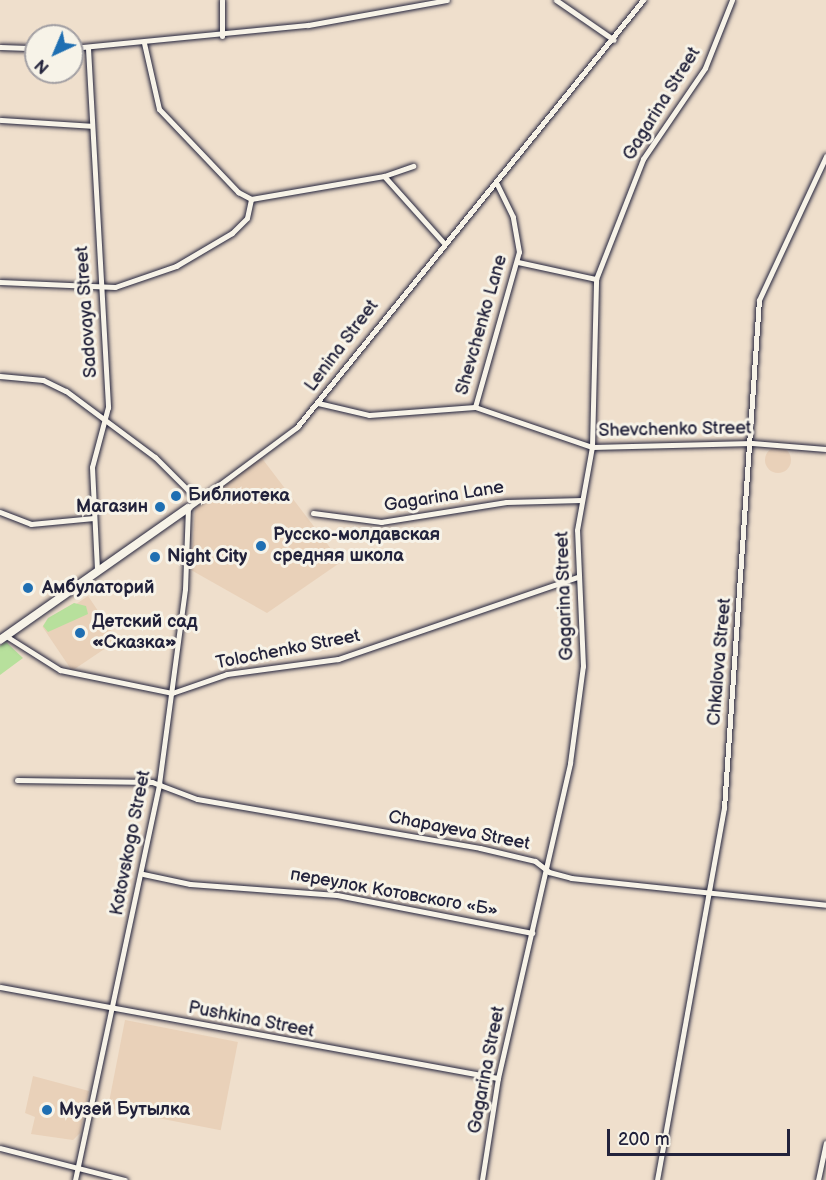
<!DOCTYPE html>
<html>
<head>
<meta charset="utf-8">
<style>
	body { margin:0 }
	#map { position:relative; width:826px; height:1180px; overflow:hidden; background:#efdfcc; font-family:"Balsamiq Sans",sans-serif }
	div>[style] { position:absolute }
	.built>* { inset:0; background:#e9d1b9; transform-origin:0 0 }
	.round { border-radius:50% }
	.green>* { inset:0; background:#b7e09c }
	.roads { filter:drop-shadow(0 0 2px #22223b) drop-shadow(0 0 2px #22223b) }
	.street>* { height:5px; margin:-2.5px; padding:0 2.5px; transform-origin:2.5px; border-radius:2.5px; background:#f7f3e8 }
	.secondary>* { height:8px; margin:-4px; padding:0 4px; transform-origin:4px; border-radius:4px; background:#f7f3e8 }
	.dots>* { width:16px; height:16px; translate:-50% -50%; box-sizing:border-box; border:3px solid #f7f3e8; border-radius:50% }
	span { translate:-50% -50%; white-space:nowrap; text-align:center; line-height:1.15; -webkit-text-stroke:6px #f7f3e8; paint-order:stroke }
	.street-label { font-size:18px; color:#22223b }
	.poi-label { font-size:18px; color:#22223b; font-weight:700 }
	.left { translate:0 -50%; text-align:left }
	.right { translate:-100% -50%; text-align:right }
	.north { position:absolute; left:24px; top:24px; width:60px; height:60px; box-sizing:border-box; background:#f7f3e8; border:2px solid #a29fa3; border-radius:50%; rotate:224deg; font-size:16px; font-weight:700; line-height:24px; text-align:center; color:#22223b }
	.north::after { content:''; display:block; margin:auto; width:21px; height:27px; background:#1f6fb2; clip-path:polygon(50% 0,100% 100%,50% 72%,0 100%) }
	.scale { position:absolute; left:607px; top:1129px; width:183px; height:27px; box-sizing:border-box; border:3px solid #22223b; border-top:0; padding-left:8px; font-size:18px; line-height:21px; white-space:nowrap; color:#22223b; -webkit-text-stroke:4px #f7f3e8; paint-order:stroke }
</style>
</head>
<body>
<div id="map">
	<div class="built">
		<i class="round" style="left:765px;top:447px;width:26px;height:26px"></i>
		<i style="clip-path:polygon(261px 457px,341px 562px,267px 613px,191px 570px,195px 508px)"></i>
		<i style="left:88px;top:596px;width:53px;height:55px;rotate:56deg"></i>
		<i style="left:125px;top:1020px;width:115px;height:90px;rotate:11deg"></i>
		<i style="clip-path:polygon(33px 1076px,89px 1091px,80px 1133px,73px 1140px,31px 1134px,35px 1117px,25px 1113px)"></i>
	</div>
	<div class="green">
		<i style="clip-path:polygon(74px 603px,86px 606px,88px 614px,48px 632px,43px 626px,48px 618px)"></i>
		<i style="clip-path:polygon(6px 642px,23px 658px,0 675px,0 646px)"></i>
	</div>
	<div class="roads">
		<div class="street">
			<i style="left:222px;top:0;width:36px;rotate:90deg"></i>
			<i style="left:556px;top:0;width:70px;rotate:34.6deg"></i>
			<i style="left:144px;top:43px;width:68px;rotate:77.2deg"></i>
			<i style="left:159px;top:109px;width:115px;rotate:46.4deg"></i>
			<i style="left:238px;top:192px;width:15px;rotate:28deg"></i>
			<i style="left:251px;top:199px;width:135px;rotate:-9.8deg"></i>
			<i style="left:384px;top:176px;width:90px;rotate:48.2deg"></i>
			<i style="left:0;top:47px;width:36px;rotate:2deg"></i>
			<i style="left:72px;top:48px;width:237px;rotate:-5.6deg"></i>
			<i style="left:308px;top:25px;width:141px;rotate:-10.2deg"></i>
			<i style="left:88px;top:48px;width:360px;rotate:86.8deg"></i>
			<i style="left:108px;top:407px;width:62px;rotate:104.9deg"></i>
			<i style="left:92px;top:467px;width:104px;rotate:87.2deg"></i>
			<i style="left:0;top:120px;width:92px;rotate:3.7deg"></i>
			<i style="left:384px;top:176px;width:31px;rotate:-19deg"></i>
			<i style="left:518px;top:262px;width:80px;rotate:12.3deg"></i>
			<i style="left:0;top:282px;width:115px;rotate:2.5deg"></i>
			<i style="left:115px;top:287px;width:65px;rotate:-19deg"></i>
			<i style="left:176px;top:266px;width:65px;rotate:-30.5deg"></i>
			<i style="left:232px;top:233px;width:21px;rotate:-45deg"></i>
			<i style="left:247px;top:218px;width:19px;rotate:-78deg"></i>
			<i style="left:0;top:376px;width:43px;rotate:5.3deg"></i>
			<i style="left:43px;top:380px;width:25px;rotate:26deg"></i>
			<i style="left:66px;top:391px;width:111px;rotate:36.6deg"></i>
			<i style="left:155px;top:457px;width:61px;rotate:45deg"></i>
			<i style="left:318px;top:403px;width:52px;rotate:13.2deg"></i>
			<i style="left:369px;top:415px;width:106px;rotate:-4.3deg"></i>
			<i style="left:475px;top:407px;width:124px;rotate:18.9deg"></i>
			<i style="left:592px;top:447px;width:160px;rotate:-1.4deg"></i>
			<i style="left:752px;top:443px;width:74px;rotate:4.6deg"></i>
			<i style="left:475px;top:407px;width:161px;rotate:-74.2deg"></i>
			<i style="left:519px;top:252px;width:36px;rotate:-100deg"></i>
			<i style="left:513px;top:217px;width:37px;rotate:-116deg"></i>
			<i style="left:0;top:512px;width:33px;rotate:21deg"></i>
			<i style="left:31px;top:524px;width:63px;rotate:-5.4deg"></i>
			<i style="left:313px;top:513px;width:69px;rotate:7.5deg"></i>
			<i style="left:381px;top:522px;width:127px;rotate:-9.1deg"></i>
			<i style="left:506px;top:502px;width:76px;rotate:-1.5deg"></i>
			<i style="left:6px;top:636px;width:64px;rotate:32.2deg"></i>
			<i style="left:60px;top:670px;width:114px;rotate:11.6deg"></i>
			<i style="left:172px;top:693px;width:58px;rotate:-19.1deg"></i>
			<i style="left:227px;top:674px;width:112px;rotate:-7.7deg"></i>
			<i style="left:338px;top:659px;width:254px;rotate:-18.9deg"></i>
			<i style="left:17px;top:780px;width:135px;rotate:0.8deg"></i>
			<i style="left:152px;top:782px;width:48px;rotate:20.7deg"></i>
			<i style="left:197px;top:799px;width:287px;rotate:9.8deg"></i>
			<i style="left:480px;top:848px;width:57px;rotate:13.3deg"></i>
			<i style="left:535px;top:861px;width:18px;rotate:38deg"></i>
			<i style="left:549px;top:872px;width:23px;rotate:15deg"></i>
			<i style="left:571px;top:878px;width:256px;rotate:6deg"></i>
			<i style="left:143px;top:874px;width:48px;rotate:12deg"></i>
			<i style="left:190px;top:884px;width:147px;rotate:4.3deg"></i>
			<i style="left:337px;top:895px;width:199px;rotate:11deg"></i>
			<i style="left:0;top:987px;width:506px;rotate:10.36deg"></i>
			<i style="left:0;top:1148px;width:129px;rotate:14.4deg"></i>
			<i style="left:75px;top:1180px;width:405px;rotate:-78deg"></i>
			<i style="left:159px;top:784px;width:197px;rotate:-82.4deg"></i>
			<i style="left:185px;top:589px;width:81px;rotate:-87.9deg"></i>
			<i style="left:188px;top:508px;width:136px;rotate:-36.6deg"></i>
			<i style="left:297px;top:427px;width:550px;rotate:-50.98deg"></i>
			<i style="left:482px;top:1180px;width:103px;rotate:-81.1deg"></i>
			<i style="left:498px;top:1078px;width:323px;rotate:-77.1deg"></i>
			<i style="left:570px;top:763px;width:98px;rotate:-82.4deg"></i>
			<i style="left:583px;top:666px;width:136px;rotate:-92.5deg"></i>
			<i style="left:577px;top:530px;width:84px;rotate:-79.8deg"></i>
			<i style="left:592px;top:447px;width:168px;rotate:-88.6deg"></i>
			<i style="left:596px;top:279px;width:129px;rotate:-68.6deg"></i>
			<i style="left:643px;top:159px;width:110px;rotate:-55.7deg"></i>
			<i style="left:705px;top:68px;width:73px;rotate:-68.3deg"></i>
			<i style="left:657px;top:1180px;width:378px;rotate:-79.8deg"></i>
			<i style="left:724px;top:808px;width:509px;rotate:-86.06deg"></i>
			<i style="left:759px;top:300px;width:159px;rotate:-65deg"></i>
			<i style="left:818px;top:1180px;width:38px;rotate:-78deg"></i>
		</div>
		<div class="secondary">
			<i style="left:0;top:640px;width:230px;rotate:-35.1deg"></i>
		</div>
	</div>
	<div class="dots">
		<i style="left:176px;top:496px;background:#1f6fb2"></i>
		<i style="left:160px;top:507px;background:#1f6fb2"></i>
		<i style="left:261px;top:546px;background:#1f6fb2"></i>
		<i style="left:155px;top:557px;background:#1f6fb2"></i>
		<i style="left:28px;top:588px;background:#1f6fb2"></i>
		<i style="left:80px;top:633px;background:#1f6fb2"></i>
		<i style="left:47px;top:1110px;background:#1f6fb2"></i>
	</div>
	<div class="street-label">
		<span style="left:662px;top:104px;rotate:-58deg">Gagarina Street</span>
		<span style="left:87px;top:312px;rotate:-94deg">Sadovaya Street</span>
		<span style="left:482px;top:325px;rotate:-74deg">Shevchenko Lane</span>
		<span style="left:342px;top:346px;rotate:-53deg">Lenina Street</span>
		<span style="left:675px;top:430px;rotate:-1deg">Shevchenko Street</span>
		<span style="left:444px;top:497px;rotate:-9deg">Gagarina Lane</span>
		<span style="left:565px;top:596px;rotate:-92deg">Gagarina Street</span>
		<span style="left:288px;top:650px;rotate:-11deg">Tolochenko Street</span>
		<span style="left:720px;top:662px;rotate:-85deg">Chkalova Street</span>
		<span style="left:459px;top:831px;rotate:11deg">Chapayeva Street</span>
		<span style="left:131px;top:843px;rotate:-79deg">Kotovskogo Street</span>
		<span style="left:394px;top:893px;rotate:10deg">переулок Котовского «Б»</span>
		<span style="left:251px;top:1020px;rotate:11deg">Pushkina Street</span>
		<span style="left:487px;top:1070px;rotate:-79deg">Gagarina Street</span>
	</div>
	<div class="poi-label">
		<span class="left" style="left:188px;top:496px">Библиотека</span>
		<span class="right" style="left:148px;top:507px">Магазин</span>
		<span class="left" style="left:273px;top:546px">Русско-молдавская<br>средняя школа</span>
		<span class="left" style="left:167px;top:557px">Night City</span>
		<span class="left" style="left:42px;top:588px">Амбулаторий</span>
		<span class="left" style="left:92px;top:633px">Детский сад<br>«Сказка»</span>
		<span class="left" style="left:59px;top:1110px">Музей Бутылка</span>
	</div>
	<div class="north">N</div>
	<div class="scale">200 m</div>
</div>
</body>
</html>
